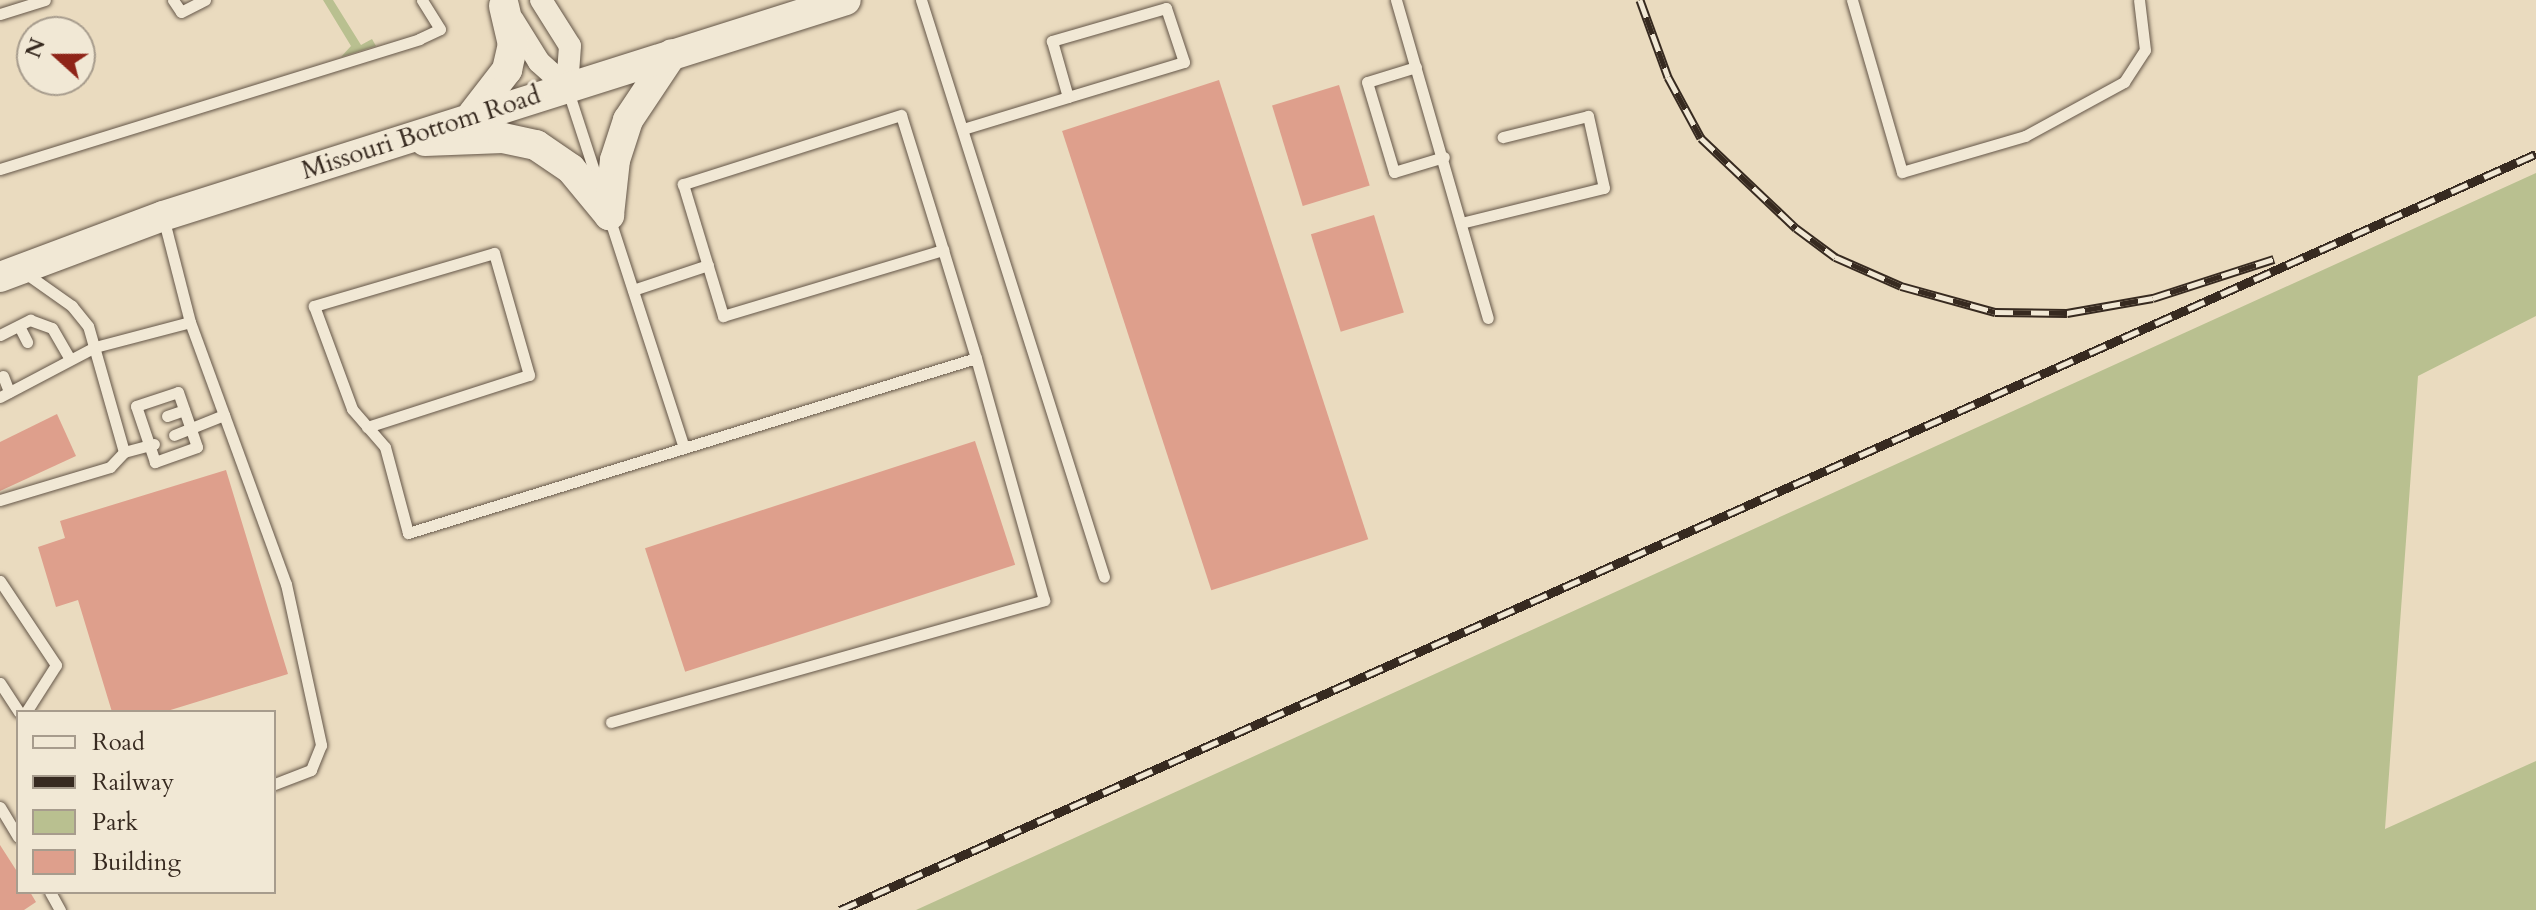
<!DOCTYPE html>
<html>
<head>
<meta charset="utf-8">
<style>
	body { margin:0 }
	#map { position:relative; width:2536px; height:910px; overflow:hidden; background:#eadbbf; font-family:Cardo,serif }
	div>[style] { position:absolute }
	.green>* { inset:0; background:#b9c090 }
	.building>* { inset:0; background:#de9f8c; transform-origin:0 0 }
	.roads { filter:drop-shadow(0 0 2px #645648) drop-shadow(0 0 2px #645648) }
	.lane>* { height:11px; margin:-5.5px; padding:0 5.5px; transform-origin:5.5px; border-radius:5.5px; background:#f1e8d5 }
	.street>* { height:22px; margin:-11px; padding:0 11px; transform-origin:11px; border-radius:11px; background:#f1e8d5 }
	.secondary>* { height:30px; margin:-15px; padding:0 15px; transform-origin:15px; border-radius:15px; background:#f1e8d5 }
	.rail>* { height:9px; margin-top:-4.5px; transform-origin:0; background:repeating-linear-gradient(90deg,#f1e8d5 0 18px,#372a20 0 36px); box-sizing:border-box; border-block:2px solid #372a20 }
	span { translate:-50% -50%; white-space:nowrap; text-align:center; line-height:1.15; -webkit-text-stroke:6px #f1e8d5; paint-order:stroke }
	.street-label { font-size:26px; color:#372a20 }
	.legend { position:absolute; left:16px; top:710px; width:260px; height:184px; box-sizing:border-box; background:#f1e8d5; border:2px solid #a79c8d; margin:0; padding:10px 14px; list-style:none; font-size:24px; color:#372a20 }
	.legend li { display:flex; align-items:center; gap:16px; height:40px }
	.legend b { width:40px; border:2px solid #a79c8d }
	.north { position:absolute; left:16px; top:16px; width:80px; height:80px; box-sizing:border-box; background:#f1e8d5; border:2px solid #a79c8d; border-radius:50%; rotate:291deg; font-size:22px; font-weight:700; line-height:32px; text-align:center; color:#372a20 }
	.north::after { content:''; display:block; margin:auto; width:28px; height:36px; background:#8f2418; clip-path:polygon(50% 0,100% 100%,50% 72%,0 100%) }
</style>
</head>
<body>
<div id="map">
	<div class="green">
		<i style="clip-path:polygon(323px 0,333px 0,361px 45px,372px 39px,376px 46px,341px 57px,351px 46px)"></i>
		<i style="clip-path:polygon(2536px 173px,2536px 316px,2418px 376px,2385px 829px,2536px 761px,2536px 910px,916px 910px)"></i>
	</div>
	<div class="building">
		<i style="left:1219px;top:80px;width:483px;height:165px;rotate:72deg"></i>
		<i style="left:1339px;top:85px;width:105px;height:70px;rotate:73deg"></i>
		<i style="left:1374px;top:215px;width:102px;height:66px;rotate:73deg"></i>
		<i style="clip-path:polygon(57px 414px,76px 456px,0 491px,0 442px)"></i>
		<i style="left:975px;top:441px;width:130px;height:347px;rotate:72deg"></i>
		<i style="clip-path:polygon(226px 470px,288px 674px,164px 712px,112px 712px,78px 600px,56px 607px,38px 547px,65px 538px,60px 521px)"></i>
		<i style="clip-path:polygon(0 845px,18px 873px,18px 892px,30px 892px,36px 902px,24px 910px,0 910px)"></i>
	</div>
	<div class="roads">
		<div class="lane">
			<i style="left:173px;top:0;width:14px;rotate:56deg"></i>
			<i style="left:181px;top:12px;width:27px;rotate:-27deg"></i>
			<i style="left:921px;top:0;width:605px;rotate:72.4deg"></i>
			<i style="left:1396px;top:0;width:331px;rotate:73.9deg"></i>
			<i style="left:1852px;top:0;width:179px;rotate:73.8deg"></i>
			<i style="left:1902px;top:172px;width:128px;rotate:-16.3deg"></i>
			<i style="left:2025px;top:136px;width:113px;rotate:-28.6deg"></i>
			<i style="left:2124px;top:82px;width:38px;rotate:-57deg"></i>
			<i style="left:2145px;top:50px;width:50px;rotate:-96.8deg"></i>
			<i style="left:0;top:14px;width:47px;rotate:-17.3deg"></i>
			<i style="left:1416px;top:67px;width:51px;rotate:163deg"></i>
			<i style="left:1367px;top:82px;width:94px;rotate:73.3deg"></i>
			<i style="left:1394px;top:172px;width:52px;rotate:-16.7deg"></i>
			<i style="left:568px;top:91px;width:103px;rotate:71.9deg"></i>
			<i style="left:963px;top:129px;width:110px;rotate:-16.9deg"></i>
			<i style="left:1068px;top:97px;width:121px;rotate:-16.8deg"></i>
			<i style="left:1184px;top:62px;width:57px;rotate:-108.4deg"></i>
			<i style="left:1166px;top:8px;width:119px;rotate:163.9deg"></i>
			<i style="left:1052px;top:41px;width:58px;rotate:74.1deg"></i>
			<i style="left:0;top:169px;width:439px;rotate:-17.2deg"></i>
			<i style="left:419px;top:39px;width:23px;rotate:-25deg"></i>
			<i style="left:440px;top:29px;width:34px;rotate:-122deg"></i>
			<i style="left:163px;top:217px;width:108px;rotate:75.6deg"></i>
			<i style="left:190px;top:322px;width:279px;rotate:69.9deg"></i>
			<i style="left:286px;top:584px;width:165px;rotate:77.7deg"></i>
			<i style="left:321px;top:745px;width:27px;rotate:112deg"></i>
			<i style="left:311px;top:770px;width:40px;rotate:159deg"></i>
			<i style="left:609px;top:217px;width:240px;rotate:72deg"></i>
			<i style="left:1461px;top:223px;width:147px;rotate:-13.8deg"></i>
			<i style="left:1604px;top:188px;width:74px;rotate:-102.5deg"></i>
			<i style="left:1588px;top:116px;width:88px;rotate:166.1deg"></i>
			<i style="left:633px;top:290px;width:79px;rotate:-18.4deg"></i>
			<i style="left:19px;top:326px;width:18px;rotate:63deg"></i>
			<i style="left:0;top:335px;width:34px;rotate:-27deg"></i>
			<i style="left:30px;top:320px;width:23px;rotate:20deg"></i>
			<i style="left:52px;top:328px;width:36px;rotate:60deg"></i>
			<i style="left:3px;top:376px;width:17px;rotate:69deg"></i>
			<i style="left:178px;top:392px;width:58px;rotate:70.9deg"></i>
			<i style="left:197px;top:447px;width:45px;rotate:160.3deg"></i>
			<i style="left:155px;top:462px;width:59px;rotate:-108.7deg"></i>
			<i style="left:136px;top:406px;width:44px;rotate:-18.4deg"></i>
			<i style="left:0;top:397px;width:107px;rotate:-27.8deg"></i>
			<i style="left:95px;top:347px;width:98px;rotate:-14.7deg"></i>
			<i style="left:167px;top:416px;width:18px;rotate:-19deg"></i>
			<i style="left:367px;top:427px;width:170px;rotate:-17.8deg"></i>
			<i style="left:529px;top:375px;width:127px;rotate:-106deg"></i>
			<i style="left:494px;top:253px;width:188px;rotate:163.6deg"></i>
			<i style="left:314px;top:306px;width:110px;rotate:69.7deg"></i>
			<i style="left:352px;top:409px;width:50px;rotate:49deg"></i>
			<i style="left:385px;top:447px;width:89px;rotate:75deg"></i>
			<i style="left:408px;top:533px;width:594px;rotate:-17.12deg"></i>
			<i style="left:174px;top:435px;width:54px;rotate:-21.8deg"></i>
			<i style="left:124px;top:452px;width:31px;rotate:-15deg"></i>
			<i style="left:0;top:500px;width:115px;rotate:-16.7deg"></i>
			<i style="left:110px;top:467px;width:21px;rotate:-47deg"></i>
			<i style="left:124px;top:452px;width:131px;rotate:-105.9deg"></i>
			<i style="left:88px;top:326px;width:26px;rotate:-129deg"></i>
			<i style="left:72px;top:306px;width:59px;rotate:-144.7deg"></i>
			<i style="left:0;top:581px;width:101px;rotate:56.3deg"></i>
			<i style="left:56px;top:665px;width:56px;rotate:122.6deg"></i>
			<i style="left:0;top:683px;width:35px;rotate:57deg"></i>
			<i style="left:611px;top:722px;width:450px;rotate:-15.7deg"></i>
			<i style="left:1044px;top:600px;width:251px;rotate:-105.7deg"></i>
			<i style="left:976px;top:358px;width:113px;rotate:-107deg"></i>
			<i style="left:943px;top:250px;width:141px;rotate:-107.3deg"></i>
			<i style="left:901px;top:115px;width:229px;rotate:162.4deg"></i>
			<i style="left:683px;top:184px;width:138px;rotate:73.1deg"></i>
			<i style="left:723px;top:316px;width:230px;rotate:-16.7deg"></i>
			<i style="left:0;top:807px;width:35px;rotate:59deg"></i>
			<i style="left:50px;top:892px;width:21px;rotate:61deg"></i>
		</div>
		<div class="street">
			<i style="left:541px;top:0;width:54px;rotate:57.8deg"></i>
			<i style="left:570px;top:46px;width:41px;rotate:94.2deg"></i>
			<i style="left:513px;top:20px;width:49px;rotate:58.2deg"></i>
			<i style="left:539px;top:62px;width:38px;rotate:42deg"></i>
		</div>
		<div class="secondary">
			<i style="left:473px;top:114px;width:56px;rotate:-52.3deg"></i>
			<i style="left:507px;top:70px;width:26px;rotate:-77deg"></i>
			<i style="left:513px;top:45px;width:40px;rotate:-103deg"></i>
			<i style="left:425px;top:141px;width:78px;rotate:-2.2deg"></i>
			<i style="left:503px;top:138px;width:34px;rotate:12deg"></i>
			<i style="left:536px;top:145px;width:42px;rotate:34.4deg"></i>
			<i style="left:571px;top:169px;width:60px;rotate:50.4deg"></i>
			<i style="left:609px;top:215px;width:55px;rotate:-83.8deg"></i>
			<i style="left:615px;top:160px;width:42px;rotate:-72deg"></i>
			<i style="left:628px;top:120px;width:79px;rotate:-56.3deg"></i>
			<i style="left:0;top:277px;width:174px;rotate:-20.5deg"></i>
			<i style="left:163px;top:216px;width:716px;rotate:-17.55deg"></i>
		</div>
	</div>
	<div class="rail">
		<i style="left:1640px;top:0;width:82px;rotate:70deg"></i>
		<i style="left:1668px;top:77px;width:69px;rotate:61.6deg"></i>
		<i style="left:1701px;top:138px;width:131px;rotate:43.5deg"></i>
		<i style="left:1796px;top:228px;width:49px;rotate:36.6deg"></i>
		<i style="left:1835px;top:257px;width:72px;rotate:23.7deg"></i>
		<i style="left:1901px;top:286px;width:98px;rotate:15.5deg"></i>
		<i style="left:1995px;top:312px;width:72px;rotate:0.8deg"></i>
		<i style="left:2067px;top:313px;width:87px;rotate:-9.9deg"></i>
		<i style="left:2153px;top:298px;width:127px;rotate:-17.9deg"></i>
		<i style="left:840px;top:910px;width:1857px;rotate:-24.03deg"></i>
	</div>
	<div class="street-label">
		<span style="left:421px;top:133px;rotate:-18deg">Missouri Bottom Road</span>
	</div>
	<ul class="legend">
	<li><b style="height:10px;background:#f1e8d5"></b>Road</li>
	<li><b style="height:10px;background:#372a20"></b>Railway</li>
	<li><b style="height:22px;background:#b9c090"></b>Park</li>
	<li><b style="height:22px;background:#de9f8c"></b>Building</li>
	</ul>
	<div class="north">N</div>
</div>
</body>
</html>
